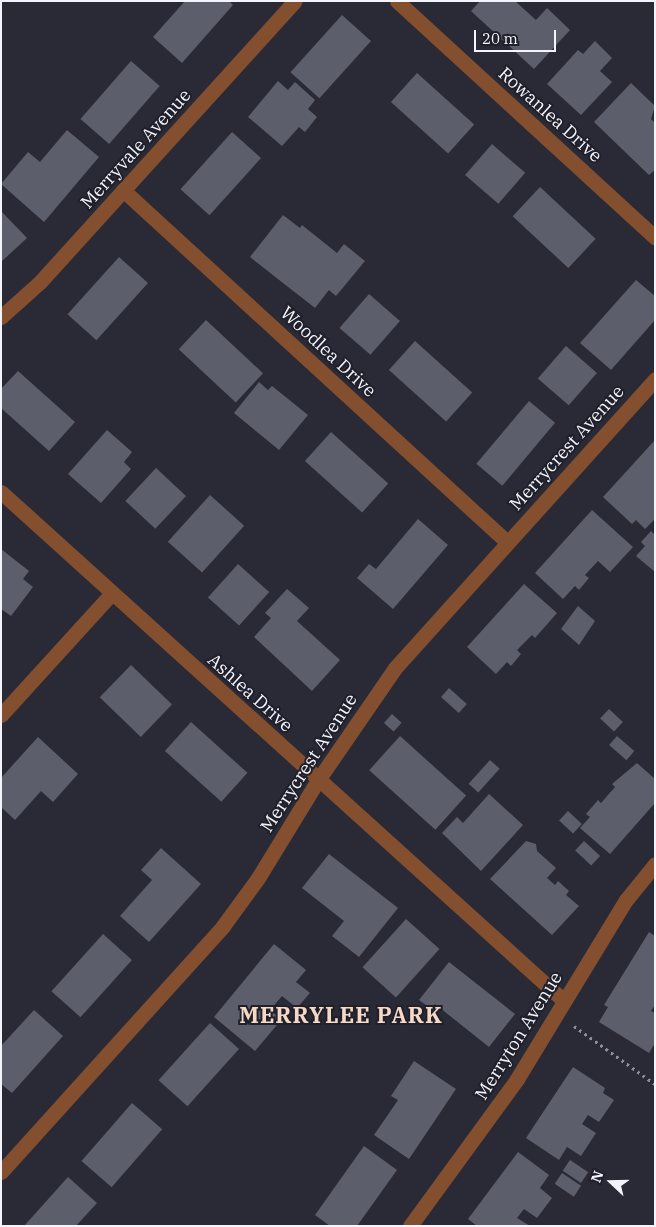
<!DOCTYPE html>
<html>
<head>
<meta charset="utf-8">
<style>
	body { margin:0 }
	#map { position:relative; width:656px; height:1227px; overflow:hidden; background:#292a35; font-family:"IBM Plex Serif",serif }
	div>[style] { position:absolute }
	.building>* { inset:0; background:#5d5e6b; transform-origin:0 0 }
	.path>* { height:3px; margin-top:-1.5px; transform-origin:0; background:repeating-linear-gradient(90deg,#8e8f99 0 2.5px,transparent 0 6.5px) }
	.street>* { height:15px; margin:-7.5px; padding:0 7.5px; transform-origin:7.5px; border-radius:7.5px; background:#844f2f }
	span { translate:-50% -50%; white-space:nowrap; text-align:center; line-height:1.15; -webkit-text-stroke:4px #20202b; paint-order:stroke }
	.street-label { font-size:18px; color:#f3f4fc }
	.district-label { font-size:22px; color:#f5d8c6; font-weight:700; letter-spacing:1px }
	.frame { position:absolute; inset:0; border:2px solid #f3f4fc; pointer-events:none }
	.north { position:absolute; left:586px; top:1157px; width:50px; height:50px; -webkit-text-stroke:4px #20202b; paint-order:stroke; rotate:291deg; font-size:14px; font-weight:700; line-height:20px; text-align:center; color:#f3f4fc }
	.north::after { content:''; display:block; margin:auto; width:18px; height:22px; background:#f3f4fc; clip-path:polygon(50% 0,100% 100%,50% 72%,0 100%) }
	.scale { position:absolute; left:474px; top:30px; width:82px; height:22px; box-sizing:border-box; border:2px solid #f3f4fc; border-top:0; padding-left:6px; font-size:15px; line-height:18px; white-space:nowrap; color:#f3f4fc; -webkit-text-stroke:4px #20202b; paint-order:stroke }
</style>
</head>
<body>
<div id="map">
	<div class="building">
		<i style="clip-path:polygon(185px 1px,229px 1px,233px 5px,182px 63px,153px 37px)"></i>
		<i style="clip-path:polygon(480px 1px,515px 1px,536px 20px,547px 8px,570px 30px,534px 69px,471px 11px)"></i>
		<i style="left:342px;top:15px;width:39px;height:77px;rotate:42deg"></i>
		<i style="clip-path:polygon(595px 41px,612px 58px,600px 71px,612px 82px,581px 115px,547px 84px,578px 50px,583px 54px)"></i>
		<i style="left:131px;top:61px;width:38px;height:77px;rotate:41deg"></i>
		<i style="left:417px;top:73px;width:77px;height:39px;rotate:42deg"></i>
		<i style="clip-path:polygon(278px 81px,288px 90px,295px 82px,315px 100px,308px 109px,317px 117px,305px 132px,299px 127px,282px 146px,248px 117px)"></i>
		<i style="clip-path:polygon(631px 83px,655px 106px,651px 119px,655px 123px,655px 170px,649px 175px,594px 122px)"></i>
		<i style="clip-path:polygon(67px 130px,99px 157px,44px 222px,1px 184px,28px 152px,40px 162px)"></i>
		<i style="left:232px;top:132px;width:39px;height:77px;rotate:42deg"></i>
		<i style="left:492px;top:144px;width:44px;height:41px;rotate:41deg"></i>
		<i style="left:540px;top:187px;width:76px;height:40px;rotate:43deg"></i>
		<i style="clip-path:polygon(1px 211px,27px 238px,1px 262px)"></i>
		<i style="clip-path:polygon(283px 215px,300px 228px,302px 225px,337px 253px,344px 244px,365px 261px,336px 296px,329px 290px,315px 308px,250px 257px)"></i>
		<i style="left:119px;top:257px;width:39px;height:77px;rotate:42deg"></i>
		<i style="clip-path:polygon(636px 280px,655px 296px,655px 320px,611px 370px,580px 343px)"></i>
		<i style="left:369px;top:294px;width:41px;height:45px;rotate:41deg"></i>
		<i style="left:206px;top:320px;width:78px;height:40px;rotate:43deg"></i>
		<i style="left:415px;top:341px;width:77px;height:39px;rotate:42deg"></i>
		<i style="left:566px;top:346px;width:41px;height:43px;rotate:41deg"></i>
		<i style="clip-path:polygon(18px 371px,75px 422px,49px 451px,1px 408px,1px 389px)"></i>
		<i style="clip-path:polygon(259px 382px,268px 390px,272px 386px,308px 415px,279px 450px,234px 413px)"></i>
		<i style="left:529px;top:401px;width:34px;height:82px;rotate:40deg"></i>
		<i style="clip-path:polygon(107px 430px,132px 452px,124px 462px,131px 469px,101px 503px,68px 474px)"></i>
		<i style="left:331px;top:432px;width:77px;height:39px;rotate:42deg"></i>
		<i style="clip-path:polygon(655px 440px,655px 519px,645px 529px,636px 520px,632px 524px,603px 497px)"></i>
		<i style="left:156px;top:468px;width:41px;height:45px;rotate:43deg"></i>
		<i style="left:210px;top:495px;width:46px;height:63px;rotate:42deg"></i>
		<i style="clip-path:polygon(592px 510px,633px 547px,610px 572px,598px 561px,585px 575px,589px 578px,579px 590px,575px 586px,563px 599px,535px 573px)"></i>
		<i style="clip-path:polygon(418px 519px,448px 545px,393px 609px,357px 578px,369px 564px,376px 569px)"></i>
		<i style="clip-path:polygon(651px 531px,655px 535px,655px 572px,636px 556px,645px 546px,641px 542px)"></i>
		<i style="clip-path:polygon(1px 549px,29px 571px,23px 579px,33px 587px,11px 616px,1px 609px)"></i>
		<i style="left:238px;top:564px;width:42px;height:45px;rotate:42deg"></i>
		<i style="clip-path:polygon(524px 584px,557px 613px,535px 638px,532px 635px,517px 650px,521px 654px,511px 666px,507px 662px,496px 674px,467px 647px)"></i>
		<i style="clip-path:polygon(287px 589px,309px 608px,297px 621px,340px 660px,312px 691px,254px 637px,271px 618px,265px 613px)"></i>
		<i style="clip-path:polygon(578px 606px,595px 621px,579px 645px,561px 629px)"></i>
		<i style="left:131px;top:665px;width:57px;height:45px;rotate:44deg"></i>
		<i style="left:449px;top:688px;width:24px;height:12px;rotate:42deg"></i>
		<i style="left:609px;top:709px;width:19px;height:13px;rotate:43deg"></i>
		<i style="left:392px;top:714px;width:13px;height:12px;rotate:42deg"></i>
		<i style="left:191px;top:722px;width:76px;height:39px;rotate:42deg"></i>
		<i style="left:400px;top:736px;width:89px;height:46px;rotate:42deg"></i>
		<i style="left:617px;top:736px;width:23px;height:12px;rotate:41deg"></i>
		<i style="clip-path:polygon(38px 737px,78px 774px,53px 802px,41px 791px,15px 820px,1px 807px,1px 778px)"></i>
		<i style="left:490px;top:760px;width:13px;height:32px;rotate:42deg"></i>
		<i style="clip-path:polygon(637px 763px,655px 779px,655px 803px,610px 854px,580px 828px,590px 817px,586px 814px,598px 800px,601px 803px,615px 787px,612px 784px)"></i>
		<i style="clip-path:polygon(489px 794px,523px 825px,481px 871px,442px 833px,457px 817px,463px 823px)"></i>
		<i style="left:568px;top:811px;width:19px;height:13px;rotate:43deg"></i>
		<i style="clip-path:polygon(526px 841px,536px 844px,537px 851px,556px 868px,547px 878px,555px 885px,558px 881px,569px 891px,566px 895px,579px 906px,552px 935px,490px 879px)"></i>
		<i style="left:584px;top:841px;width:22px;height:13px;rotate:43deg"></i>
		<i style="clip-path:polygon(161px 848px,201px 884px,149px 942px,120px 916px,152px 880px,141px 870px)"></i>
		<i style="clip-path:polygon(329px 854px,398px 908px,359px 957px,332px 936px,344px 921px,302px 888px)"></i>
		<i style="left:406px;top:919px;width:45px;height:65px;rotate:42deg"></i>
		<i style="clip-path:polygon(649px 932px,655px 936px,655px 1005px,651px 1011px,655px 1013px,655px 1043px,649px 1053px,599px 1022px,608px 1007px,604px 1005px)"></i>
		<i style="left:103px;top:934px;width:39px;height:77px;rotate:42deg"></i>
		<i style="clip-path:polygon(274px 944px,306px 970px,296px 982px,310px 993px,297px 1008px,282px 996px,270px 1010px,282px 1019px,255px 1051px,214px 1017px)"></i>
		<i style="clip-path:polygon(449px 962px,515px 1014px,489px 1047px,435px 1004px,431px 1009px,419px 1000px)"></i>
		<i style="clip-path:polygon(34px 1010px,63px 1036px,12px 1093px,1px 1084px,1px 1046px)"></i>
		<i style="left:210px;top:1023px;width:39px;height:77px;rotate:42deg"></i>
		<i style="clip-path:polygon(414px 1061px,456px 1089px,409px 1159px,374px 1135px,398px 1100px,391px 1096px)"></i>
		<i style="clip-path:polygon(573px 1067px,605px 1088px,603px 1093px,614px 1100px,599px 1122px,588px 1115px,582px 1124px,596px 1133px,581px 1156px,567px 1147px,559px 1160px,526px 1138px)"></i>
		<i style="left:132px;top:1103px;width:40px;height:77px;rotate:41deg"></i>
		<i style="clip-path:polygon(364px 1146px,397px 1170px,357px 1226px,330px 1226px,315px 1215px)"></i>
		<i style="clip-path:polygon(518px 1152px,549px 1175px,540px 1188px,552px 1198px,537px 1218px,524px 1209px,517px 1218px,530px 1226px,477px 1226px,468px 1219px)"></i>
		<i style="left:570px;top:1160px;width:22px;height:13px;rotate:34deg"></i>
		<i style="left:562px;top:1173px;width:23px;height:13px;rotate:34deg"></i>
		<i style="clip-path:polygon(68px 1177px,97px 1203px,76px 1226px,24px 1226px)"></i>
	</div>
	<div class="path">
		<i style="left:574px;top:1026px;width:100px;rotate:35.6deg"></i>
	</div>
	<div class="street">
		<i style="left:397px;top:1px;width:350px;rotate:42.5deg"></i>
		<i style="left:123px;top:190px;width:521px;rotate:42.51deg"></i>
		<i style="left:1px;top:317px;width:52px;rotate:-41.9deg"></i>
		<i style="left:40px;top:282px;width:379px;rotate:-47.8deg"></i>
		<i style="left:1px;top:492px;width:758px;rotate:42.11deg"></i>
		<i style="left:1px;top:715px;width:165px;rotate:-47.7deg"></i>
		<i style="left:1px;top:1172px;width:331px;rotate:-47.9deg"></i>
		<i style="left:223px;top:926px;width:59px;rotate:-53.9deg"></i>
		<i style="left:258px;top:878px;width:115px;rotate:-58.5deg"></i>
		<i style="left:318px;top:780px;width:136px;rotate:-55.5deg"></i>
		<i style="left:395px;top:668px;width:389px;rotate:-48deg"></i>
		<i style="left:410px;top:1226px;width:182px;rotate:-53.9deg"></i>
		<i style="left:517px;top:1079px;width:210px;rotate:-58.7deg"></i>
		<i style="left:626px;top:900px;width:46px;rotate:-51.1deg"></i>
	</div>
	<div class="street-label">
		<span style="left:550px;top:115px;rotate:42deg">Rowanlea Drive</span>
		<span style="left:136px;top:149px;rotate:-48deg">Merryvale Avenue</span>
		<span style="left:328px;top:352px;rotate:43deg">Woodlea Drive</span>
		<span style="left:567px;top:448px;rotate:-48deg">Merrycrest Avenue</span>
		<span style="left:250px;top:693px;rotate:42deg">Ashlea Drive</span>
		<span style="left:309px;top:763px;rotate:-57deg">Merrycrest Avenue</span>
		<span style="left:519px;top:1036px;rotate:-58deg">Merryton Avenue</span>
	</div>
	<div class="district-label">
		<span style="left:341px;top:1015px">MERRYLEE PARK</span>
	</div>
	<div class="frame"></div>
	<div class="north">N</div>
	<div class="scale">20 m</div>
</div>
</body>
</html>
